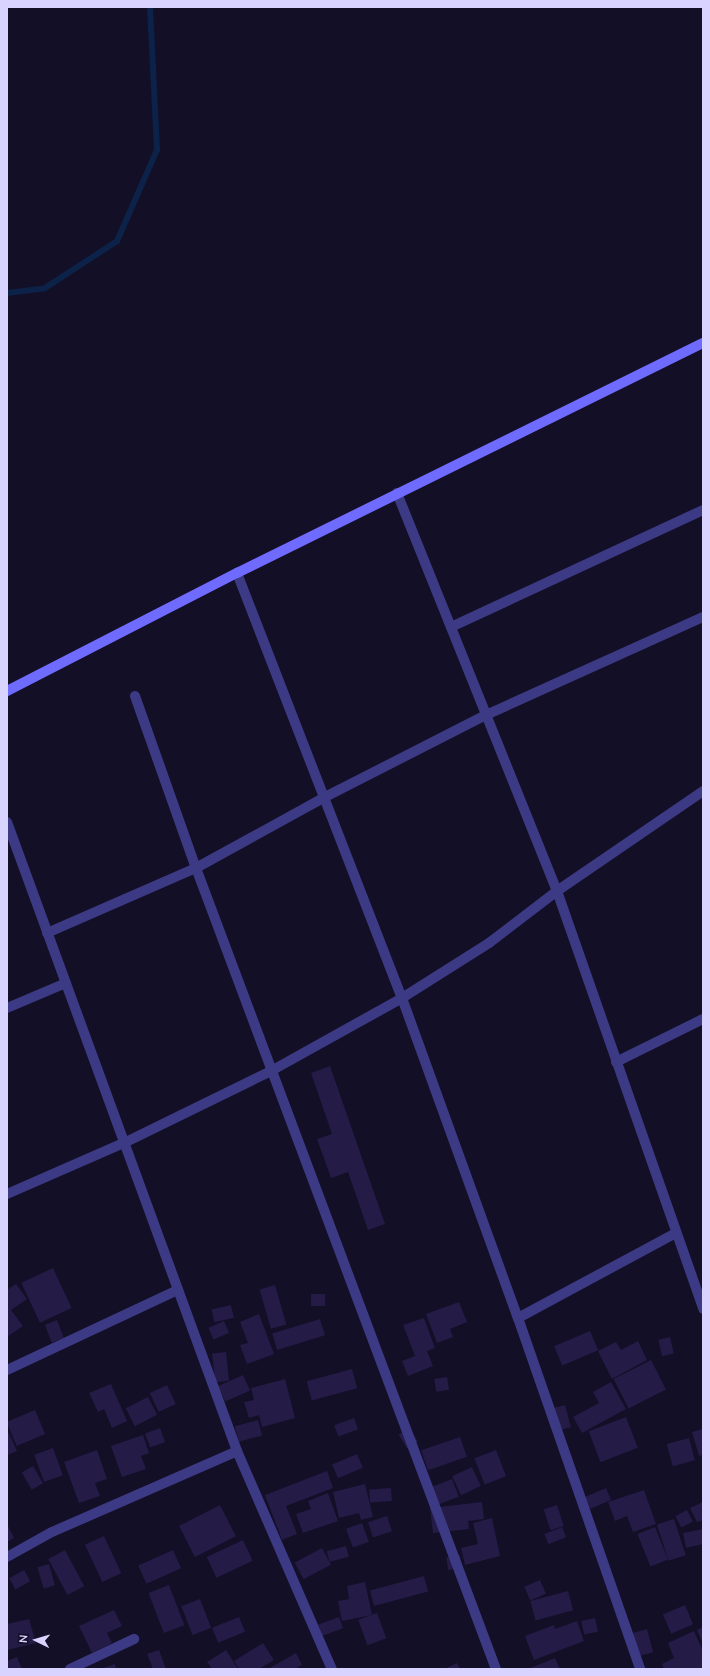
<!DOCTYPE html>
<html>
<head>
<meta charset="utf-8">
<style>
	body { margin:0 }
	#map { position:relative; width:710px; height:1676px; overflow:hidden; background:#130f26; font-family:"Nunito Sans",sans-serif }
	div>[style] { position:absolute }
	.stream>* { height:6px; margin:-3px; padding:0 3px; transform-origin:3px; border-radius:3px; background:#0c2248 }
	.building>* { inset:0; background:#241b47; transform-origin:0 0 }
	.street>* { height:10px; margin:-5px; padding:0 5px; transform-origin:5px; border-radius:5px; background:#3d3a85 }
	.secondary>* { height:10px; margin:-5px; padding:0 5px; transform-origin:5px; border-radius:5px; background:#6f6bff }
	span { translate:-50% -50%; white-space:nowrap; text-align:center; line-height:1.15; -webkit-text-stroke:3.5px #130f26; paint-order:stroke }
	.frame { position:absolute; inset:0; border:8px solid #d9d4ff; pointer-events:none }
	.north { position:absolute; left:16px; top:1620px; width:40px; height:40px; -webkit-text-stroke:3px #130f26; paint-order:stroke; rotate:275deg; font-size:11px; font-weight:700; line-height:16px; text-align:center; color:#d9d4ff }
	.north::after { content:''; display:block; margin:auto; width:14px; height:18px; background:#d9d4ff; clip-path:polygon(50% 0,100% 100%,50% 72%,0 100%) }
</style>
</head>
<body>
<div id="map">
	<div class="stream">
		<i style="left:7px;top:293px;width:38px;rotate:-7deg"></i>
		<i style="left:45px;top:288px;width:86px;rotate:-33.1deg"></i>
		<i style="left:117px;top:241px;width:99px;rotate:-66.3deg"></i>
		<i style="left:157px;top:150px;width:143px;rotate:-92.8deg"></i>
	</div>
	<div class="building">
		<i style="clip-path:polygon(330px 1066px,385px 1224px,368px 1230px,348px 1172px,331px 1178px,317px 1139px,332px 1134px,311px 1073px)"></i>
		<i style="left:53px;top:1268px;width:44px;height:35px;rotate:65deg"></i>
		<i style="clip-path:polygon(16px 1284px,27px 1299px,11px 1310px,23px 1326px,7px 1337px,7px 1290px)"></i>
		<i style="left:275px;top:1285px;width:41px;height:16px;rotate:74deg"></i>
		<i style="left:325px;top:1294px;width:12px;height:14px;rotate:90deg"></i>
		<i style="clip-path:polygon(459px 1302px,467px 1322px,450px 1329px,453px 1337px,437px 1343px,426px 1314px)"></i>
		<i style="left:231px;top:1305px;width:13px;height:20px;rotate:77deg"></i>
		<i style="clip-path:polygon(259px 1314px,274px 1354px,247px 1364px,240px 1345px,248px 1343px,240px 1322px)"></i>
		<i style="clip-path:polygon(424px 1318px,435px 1348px,427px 1351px,433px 1366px,408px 1376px,402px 1361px,415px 1356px,403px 1325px)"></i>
		<i style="left:320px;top:1319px;width:17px;height:50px;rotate:73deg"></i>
		<i style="left:57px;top:1320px;width:19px;height:13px;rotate:69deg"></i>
		<i style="left:224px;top:1321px;width:13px;height:17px;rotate:67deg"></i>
		<i style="left:590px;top:1331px;width:21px;height:39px;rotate:67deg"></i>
		<i style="left:670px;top:1337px;width:17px;height:12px;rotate:77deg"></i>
		<i style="clip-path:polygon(638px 1341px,647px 1360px,612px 1379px,598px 1351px,616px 1342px,621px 1350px)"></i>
		<i style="left:226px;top:1352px;width:29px;height:14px;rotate:84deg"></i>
		<i style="left:651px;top:1360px;width:33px;height:42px;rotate:63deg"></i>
		<i style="left:352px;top:1369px;width:20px;height:47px;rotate:75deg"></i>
		<i style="left:243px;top:1375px;width:17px;height:27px;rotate:66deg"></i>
		<i style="left:447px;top:1377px;width:13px;height:13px;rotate:81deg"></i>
		<i style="clip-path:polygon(285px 1379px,295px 1418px,262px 1427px,259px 1415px,249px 1418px,244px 1402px,254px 1400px,251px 1388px)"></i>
		<i style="clip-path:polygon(611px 1382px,626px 1409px,582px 1433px,573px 1417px,599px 1403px,593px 1392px)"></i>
		<i style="clip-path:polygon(111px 1384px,127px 1421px,112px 1428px,104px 1409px,98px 1412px,89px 1393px)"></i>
		<i style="left:167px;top:1385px;width:21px;height:19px;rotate:65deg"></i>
		<i style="left:148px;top:1397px;width:20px;height:25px;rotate:63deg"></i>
		<i style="left:565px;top:1405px;width:23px;height:12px;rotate:75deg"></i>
		<i style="left:35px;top:1410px;width:26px;height:31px;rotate:67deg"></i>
		<i style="left:626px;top:1417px;width:33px;height:40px;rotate:69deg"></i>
		<i style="left:354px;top:1418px;width:12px;height:21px;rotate:70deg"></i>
		<i style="left:258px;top:1420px;width:16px;height:24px;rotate:75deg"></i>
		<i style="left:160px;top:1428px;width:15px;height:16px;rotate:70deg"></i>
		<i style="left:410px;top:1428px;width:16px;height:13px;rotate:60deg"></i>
		<i style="clip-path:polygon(703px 1429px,703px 1455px,699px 1456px,692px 1432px)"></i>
		<i style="clip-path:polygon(9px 1433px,17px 1451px,7px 1455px,7px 1434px)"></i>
		<i style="clip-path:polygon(143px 1435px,149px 1453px,141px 1456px,146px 1469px,122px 1477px,111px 1446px)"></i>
		<i style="left:460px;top:1437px;width:21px;height:41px;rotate:71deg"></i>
		<i style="left:689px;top:1438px;width:23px;height:23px;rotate:75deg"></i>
		<i style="left:53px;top:1448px;width:29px;height:20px;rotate:70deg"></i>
		<i style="clip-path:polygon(97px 1450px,107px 1479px,95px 1483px,100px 1496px,79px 1503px,64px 1462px)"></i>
		<i style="left:496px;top:1450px;width:28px;height:23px;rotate:69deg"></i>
		<i style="left:357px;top:1454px;width:15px;height:27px;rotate:67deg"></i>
		<i style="left:33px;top:1466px;width:20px;height:13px;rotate:60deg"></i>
		<i style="left:472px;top:1467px;width:21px;height:22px;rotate:65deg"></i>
		<i style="clip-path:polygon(327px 1471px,333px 1488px,286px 1506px,297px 1534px,282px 1540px,265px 1495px)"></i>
		<i style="left:452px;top:1479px;width:19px;height:22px;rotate:69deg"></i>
		<i style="clip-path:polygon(365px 1484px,373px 1517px,361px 1520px,359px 1513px,339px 1518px,333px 1492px)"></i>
		<i style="left:391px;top:1488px;width:13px;height:22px;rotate:86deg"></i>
		<i style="left:606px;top:1488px;width:13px;height:23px;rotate:67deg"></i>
		<i style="clip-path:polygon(644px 1490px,656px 1524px,633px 1532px,627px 1516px,615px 1521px,608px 1502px)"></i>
		<i style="clip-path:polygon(328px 1493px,338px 1521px,303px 1533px,296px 1514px,311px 1509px,308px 1501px)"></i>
		<i style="clip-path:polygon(482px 1502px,484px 1519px,468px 1521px,469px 1529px,433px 1533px,430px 1508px)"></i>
		<i style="clip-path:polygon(703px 1502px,703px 1520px,697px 1522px,690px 1508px)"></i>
		<i style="left:220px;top:1505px;width:35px;height:46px;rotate:63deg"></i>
		<i style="left:557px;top:1505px;width:22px;height:14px;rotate:72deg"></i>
		<i style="left:687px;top:1510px;width:13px;height:13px;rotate:63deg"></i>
		<i style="left:387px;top:1516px;width:16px;height:20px;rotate:72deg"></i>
		<i style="clip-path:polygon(492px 1518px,500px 1556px,465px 1565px,461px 1548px,478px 1544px,473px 1523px)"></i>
		<i style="left:674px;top:1519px;width:38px;height:18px;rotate:72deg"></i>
		<i style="left:362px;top:1523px;width:20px;height:17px;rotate:70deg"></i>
		<i style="clip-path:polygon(7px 1524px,14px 1538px,7px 1542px)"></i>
		<i style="left:562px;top:1527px;width:11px;height:19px;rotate:68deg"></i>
		<i style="left:655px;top:1527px;width:35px;height:19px;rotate:68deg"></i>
		<i style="clip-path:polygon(703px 1529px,703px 1544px,686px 1548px,683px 1533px)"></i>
		<i style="left:104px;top:1536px;width:41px;height:21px;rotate:65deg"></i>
		<i style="left:243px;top:1540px;width:23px;height:40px;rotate:65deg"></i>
		<i style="left:346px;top:1546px;width:11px;height:20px;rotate:75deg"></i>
		<i style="left:322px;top:1548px;width:19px;height:31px;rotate:62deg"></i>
		<i style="left:65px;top:1550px;width:41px;height:19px;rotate:62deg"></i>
		<i style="left:173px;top:1550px;width:20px;height:38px;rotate:66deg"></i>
		<i style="left:460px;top:1555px;width:13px;height:14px;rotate:81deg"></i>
		<i style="left:49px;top:1564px;width:22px;height:12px;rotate:74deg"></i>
		<i style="left:24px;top:1570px;width:13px;height:17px;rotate:61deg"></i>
		<i style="left:424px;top:1576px;width:16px;height:56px;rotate:75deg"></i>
		<i style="left:540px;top:1580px;width:15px;height:17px;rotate:67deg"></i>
		<i style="clip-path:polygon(365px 1582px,372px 1615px,342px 1621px,338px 1601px,349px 1599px,347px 1586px)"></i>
		<i style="left:169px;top:1585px;width:43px;height:22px;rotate:69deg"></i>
		<i style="left:568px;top:1591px;width:20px;height:39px;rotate:75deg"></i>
		<i style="left:200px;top:1599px;width:31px;height:20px;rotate:69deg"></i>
		<i style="left:685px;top:1605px;width:21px;height:24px;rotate:67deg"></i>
		<i style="clip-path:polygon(114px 1610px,122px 1626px,107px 1633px,112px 1643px,92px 1653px,79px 1626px)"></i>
		<i style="left:377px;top:1613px;width:27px;height:20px;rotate:70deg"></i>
		<i style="left:239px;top:1617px;width:16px;height:29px;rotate:68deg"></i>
		<i style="left:339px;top:1617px;width:12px;height:22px;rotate:70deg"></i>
		<i style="left:595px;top:1618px;width:14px;height:14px;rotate:78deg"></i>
		<i style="clip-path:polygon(29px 1619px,36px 1643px,7px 1650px,7px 1624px)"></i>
		<i style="clip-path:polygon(577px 1621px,584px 1641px,534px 1660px,525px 1636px,554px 1625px,555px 1629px)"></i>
		<i style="clip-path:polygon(703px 1627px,703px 1644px,697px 1630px)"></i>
		<i style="left:647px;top:1629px;width:24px;height:16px;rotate:75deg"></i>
		<i style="clip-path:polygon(694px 1631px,703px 1651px,703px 1669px,664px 1669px,662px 1664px,674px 1658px,668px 1643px)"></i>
		<i style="clip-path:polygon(263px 1643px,274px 1660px,259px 1669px,239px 1669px,234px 1661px)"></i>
		<i style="clip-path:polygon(159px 1650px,166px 1669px,153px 1669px,147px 1654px)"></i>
		<i style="clip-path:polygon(226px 1650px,238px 1669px,212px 1669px,207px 1662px)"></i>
		<i style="clip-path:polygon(296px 1653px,302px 1665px,295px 1669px,268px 1669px)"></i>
		<i style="clip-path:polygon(17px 1657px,22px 1669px,7px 1669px,7px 1661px)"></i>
		<i style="clip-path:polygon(555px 1658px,560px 1669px,528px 1669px)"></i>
		<i style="clip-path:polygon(457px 1663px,460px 1669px,444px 1669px)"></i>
		<i style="clip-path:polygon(115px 1664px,116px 1669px,101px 1669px)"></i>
	</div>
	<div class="street">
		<i style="left:397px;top:493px;width:429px;rotate:68.1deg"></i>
		<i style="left:557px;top:891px;width:443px;rotate:70.7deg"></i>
		<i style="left:237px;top:573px;width:456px;rotate:68.8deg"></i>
		<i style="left:402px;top:998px;width:340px;rotate:70.1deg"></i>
		<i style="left:518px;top:1318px;width:372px;rotate:70.8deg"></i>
		<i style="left:451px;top:627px;width:278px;rotate:-24.9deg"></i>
		<i style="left:135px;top:696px;width:182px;rotate:70.5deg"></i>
		<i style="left:196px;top:868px;width:855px;rotate:69.47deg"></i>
		<i style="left:7px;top:822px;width:670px;rotate:69.91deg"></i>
		<i style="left:237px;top:1451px;width:238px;rotate:66.5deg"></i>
		<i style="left:47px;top:933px;width:163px;rotate:-23.6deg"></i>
		<i style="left:196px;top:868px;width:147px;rotate:-28.8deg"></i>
		<i style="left:325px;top:797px;width:181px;rotate:-27deg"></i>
		<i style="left:486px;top:715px;width:238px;rotate:-24.3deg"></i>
		<i style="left:7px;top:1008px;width:64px;rotate:-23deg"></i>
		<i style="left:616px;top:1062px;width:97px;rotate:-26.3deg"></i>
		<i style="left:7px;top:1194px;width:130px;rotate:-23.6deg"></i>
		<i style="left:126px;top:1142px;width:161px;rotate:-26.1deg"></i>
		<i style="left:271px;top:1071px;width:150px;rotate:-29.1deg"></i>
		<i style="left:402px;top:998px;width:103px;rotate:-32.3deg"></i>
		<i style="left:489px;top:943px;width:86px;rotate:-37.4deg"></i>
		<i style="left:557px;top:891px;width:177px;rotate:-34.4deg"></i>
		<i style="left:518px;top:1318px;width:179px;rotate:-28.3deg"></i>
		<i style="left:7px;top:1370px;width:189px;rotate:-25.1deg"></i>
		<i style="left:7px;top:1557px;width:51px;rotate:-29.1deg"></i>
		<i style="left:52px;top:1532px;width:202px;rotate:-23.6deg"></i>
		<i style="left:70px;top:1669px;width:71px;rotate:-25.1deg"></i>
	</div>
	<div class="secondary">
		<i style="left:7px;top:691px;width:259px;rotate:-27.2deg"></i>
		<i style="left:237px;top:573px;width:520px;rotate:-26.27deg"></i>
	</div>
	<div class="frame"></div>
	<div class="north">N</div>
</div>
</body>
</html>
